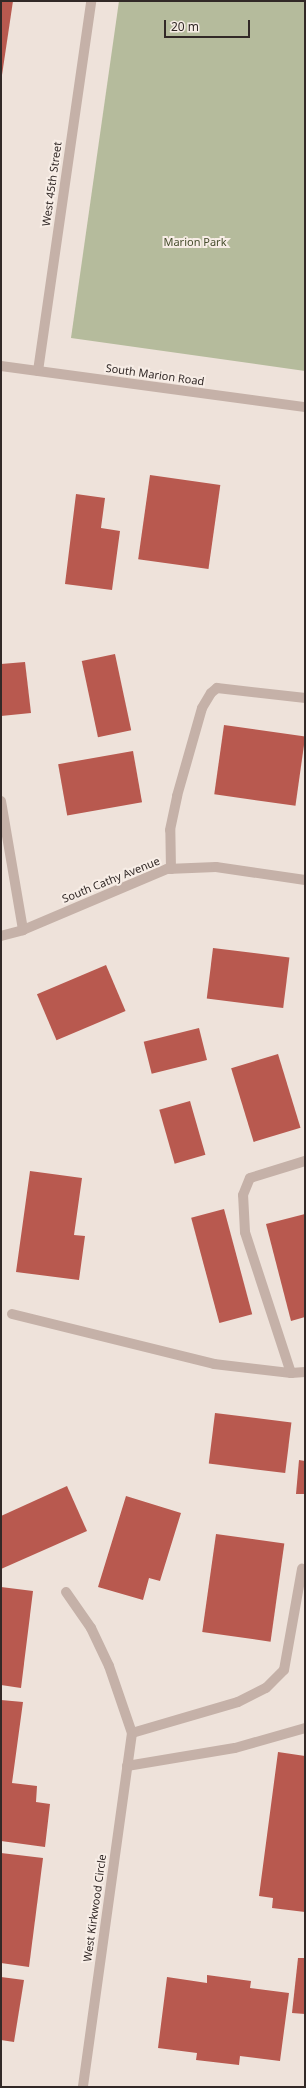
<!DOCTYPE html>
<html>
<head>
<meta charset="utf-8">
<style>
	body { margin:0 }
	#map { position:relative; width:306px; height:2088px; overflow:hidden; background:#eee2da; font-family:"Noto Sans",sans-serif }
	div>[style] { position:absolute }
	.green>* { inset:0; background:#b5bb9c }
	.building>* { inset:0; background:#b8594f; transform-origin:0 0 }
	.minor>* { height:10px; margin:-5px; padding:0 5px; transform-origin:5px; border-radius:5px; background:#c5b1a8 }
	span { translate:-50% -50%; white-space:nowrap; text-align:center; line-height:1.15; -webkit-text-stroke:4px #f7ede6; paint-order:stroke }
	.street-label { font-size:11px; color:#322927 }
	.park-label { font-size:11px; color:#474e2e }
	.frame { position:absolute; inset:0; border:2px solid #322927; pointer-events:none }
	.scale { position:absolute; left:164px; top:20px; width:86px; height:18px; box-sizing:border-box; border:2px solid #322927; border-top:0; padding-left:5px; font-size:12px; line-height:14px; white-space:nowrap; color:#322927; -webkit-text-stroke:3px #f7ede6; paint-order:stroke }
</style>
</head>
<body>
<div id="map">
	<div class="green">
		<i style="clip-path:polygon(119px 1px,305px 1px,305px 371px,71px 338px)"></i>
	</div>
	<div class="building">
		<i style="clip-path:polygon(1px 1px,13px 1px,2px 75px,1px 75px)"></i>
		<i style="left:150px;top:475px;width:71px;height:85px;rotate:8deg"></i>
		<i style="clip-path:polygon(76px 494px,105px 498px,101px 528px,120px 531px,112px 590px,65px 584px)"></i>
		<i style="left:115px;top:654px;width:78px;height:34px;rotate:78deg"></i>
		<i style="clip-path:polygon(25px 662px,31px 713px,1px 716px,1px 664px)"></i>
		<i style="left:224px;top:725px;width:82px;height:70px;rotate:8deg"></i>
		<i style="left:133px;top:751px;width:52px;height:76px;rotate:80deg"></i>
		<i style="left:213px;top:948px;width:77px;height:51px;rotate:7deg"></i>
		<i style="left:106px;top:965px;width:50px;height:75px;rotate:67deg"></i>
		<i style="left:199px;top:1028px;width:33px;height:57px;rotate:76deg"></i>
		<i style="left:278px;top:1054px;width:77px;height:49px;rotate:73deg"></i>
		<i style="left:190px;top:1101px;width:56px;height:32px;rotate:74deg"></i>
		<i style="clip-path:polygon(30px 1171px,82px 1178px,74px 1235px,85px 1236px,79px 1280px,16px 1272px)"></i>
		<i style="left:224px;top:1209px;width:109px;height:34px;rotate:75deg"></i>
		<i style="clip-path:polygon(305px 1214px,305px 1317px,291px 1321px,266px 1224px)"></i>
		<i style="left:215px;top:1413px;width:77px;height:51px;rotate:7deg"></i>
		<i style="clip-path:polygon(299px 1460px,305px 1461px,305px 1494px,296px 1494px)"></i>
		<i style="clip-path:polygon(67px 1486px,87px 1531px,1px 1569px,1px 1516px)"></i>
		<i style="clip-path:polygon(126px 1496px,181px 1513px,160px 1581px,149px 1578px,143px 1600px,98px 1587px)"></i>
		<i style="left:216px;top:1534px;width:69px;height:99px;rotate:8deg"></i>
		<i style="clip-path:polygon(1px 1587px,33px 1591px,21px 1688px,1px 1685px)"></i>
		<i style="clip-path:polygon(1px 1700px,23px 1702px,12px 1783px,37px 1786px,36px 1802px,50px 1804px,45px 1847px,1px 1841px)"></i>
		<i style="clip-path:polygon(278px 1752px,305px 1756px,305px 1912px,272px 1908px,273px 1898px,259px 1896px)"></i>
		<i style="clip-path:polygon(1px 1853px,43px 1858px,29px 1967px,1px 1963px)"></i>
		<i style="clip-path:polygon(298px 1958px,305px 1958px,305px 2014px,292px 2013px)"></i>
		<i style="clip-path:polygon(207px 1975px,251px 1981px,250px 1988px,289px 1993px,280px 2061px,240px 2056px,239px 2065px,196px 2060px,197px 2053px,158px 2048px,167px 1977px,207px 1983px)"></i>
		<i style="clip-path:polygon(1px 1977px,24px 1980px,14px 2042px,1px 2040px)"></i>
	</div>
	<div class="minor">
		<i style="left:1px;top:366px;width:307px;rotate:7.7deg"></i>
		<i style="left:38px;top:371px;width:374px;rotate:-81.8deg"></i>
		<i style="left:1px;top:801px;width:131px;rotate:80.3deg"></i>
		<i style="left:171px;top:869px;width:39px;rotate:-91deg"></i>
		<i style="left:170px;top:830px;width:35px;rotate:-78deg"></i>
		<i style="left:177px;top:796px;width:91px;rotate:-74.1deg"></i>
		<i style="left:202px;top:708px;width:17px;rotate:-59deg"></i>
		<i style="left:211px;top:693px;width:8px;rotate:-40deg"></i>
		<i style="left:217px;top:688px;width:89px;rotate:6.5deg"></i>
		<i style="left:1px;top:936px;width:23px;rotate:-15deg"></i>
		<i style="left:23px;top:930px;width:156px;rotate:-23deg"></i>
		<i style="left:167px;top:869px;width:49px;rotate:-2.3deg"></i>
		<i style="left:216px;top:867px;width:90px;rotate:8.3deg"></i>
		<i style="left:12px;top:1314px;width:208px;rotate:13.9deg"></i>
		<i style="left:214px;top:1364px;width:78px;rotate:6.7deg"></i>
		<i style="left:291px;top:1373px;width:14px;rotate:-4deg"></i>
		<i style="left:291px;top:1373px;width:148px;rotate:-108.1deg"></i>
		<i style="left:245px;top:1232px;width:37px;rotate:-93deg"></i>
		<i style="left:243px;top:1195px;width:18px;rotate:-68deg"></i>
		<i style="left:250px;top:1178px;width:58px;rotate:-17.2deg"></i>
		<i style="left:66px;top:1592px;width:44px;rotate:55.2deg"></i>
		<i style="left:91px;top:1628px;width:42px;rotate:64.7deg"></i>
		<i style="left:109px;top:1666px;width:71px;rotate:71.1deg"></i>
		<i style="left:132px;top:1733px;width:357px;rotate:97.9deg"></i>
		<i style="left:132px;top:1733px;width:110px;rotate:-16.3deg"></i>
		<i style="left:238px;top:1702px;width:31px;rotate:-27deg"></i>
		<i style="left:266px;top:1688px;width:25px;rotate:-45deg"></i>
		<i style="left:284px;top:1670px;width:103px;rotate:-79.9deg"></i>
		<i style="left:127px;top:1766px;width:109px;rotate:-9.5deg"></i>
		<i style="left:235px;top:1748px;width:73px;rotate:-15.9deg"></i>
	</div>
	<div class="street-label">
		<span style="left:52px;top:184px;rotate:-82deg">West 45th Street</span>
		<span style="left:155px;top:375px;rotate:8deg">South Marion Road</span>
		<span style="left:111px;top:880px;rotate:-22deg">South Cathy Avenue</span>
		<span style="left:95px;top:1908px;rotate:-82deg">West Kirkwood Circle</span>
	</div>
	<div class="park-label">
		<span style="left:195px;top:242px">Marion Park</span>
	</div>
	<div class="frame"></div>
	<div class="scale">20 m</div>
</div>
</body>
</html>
